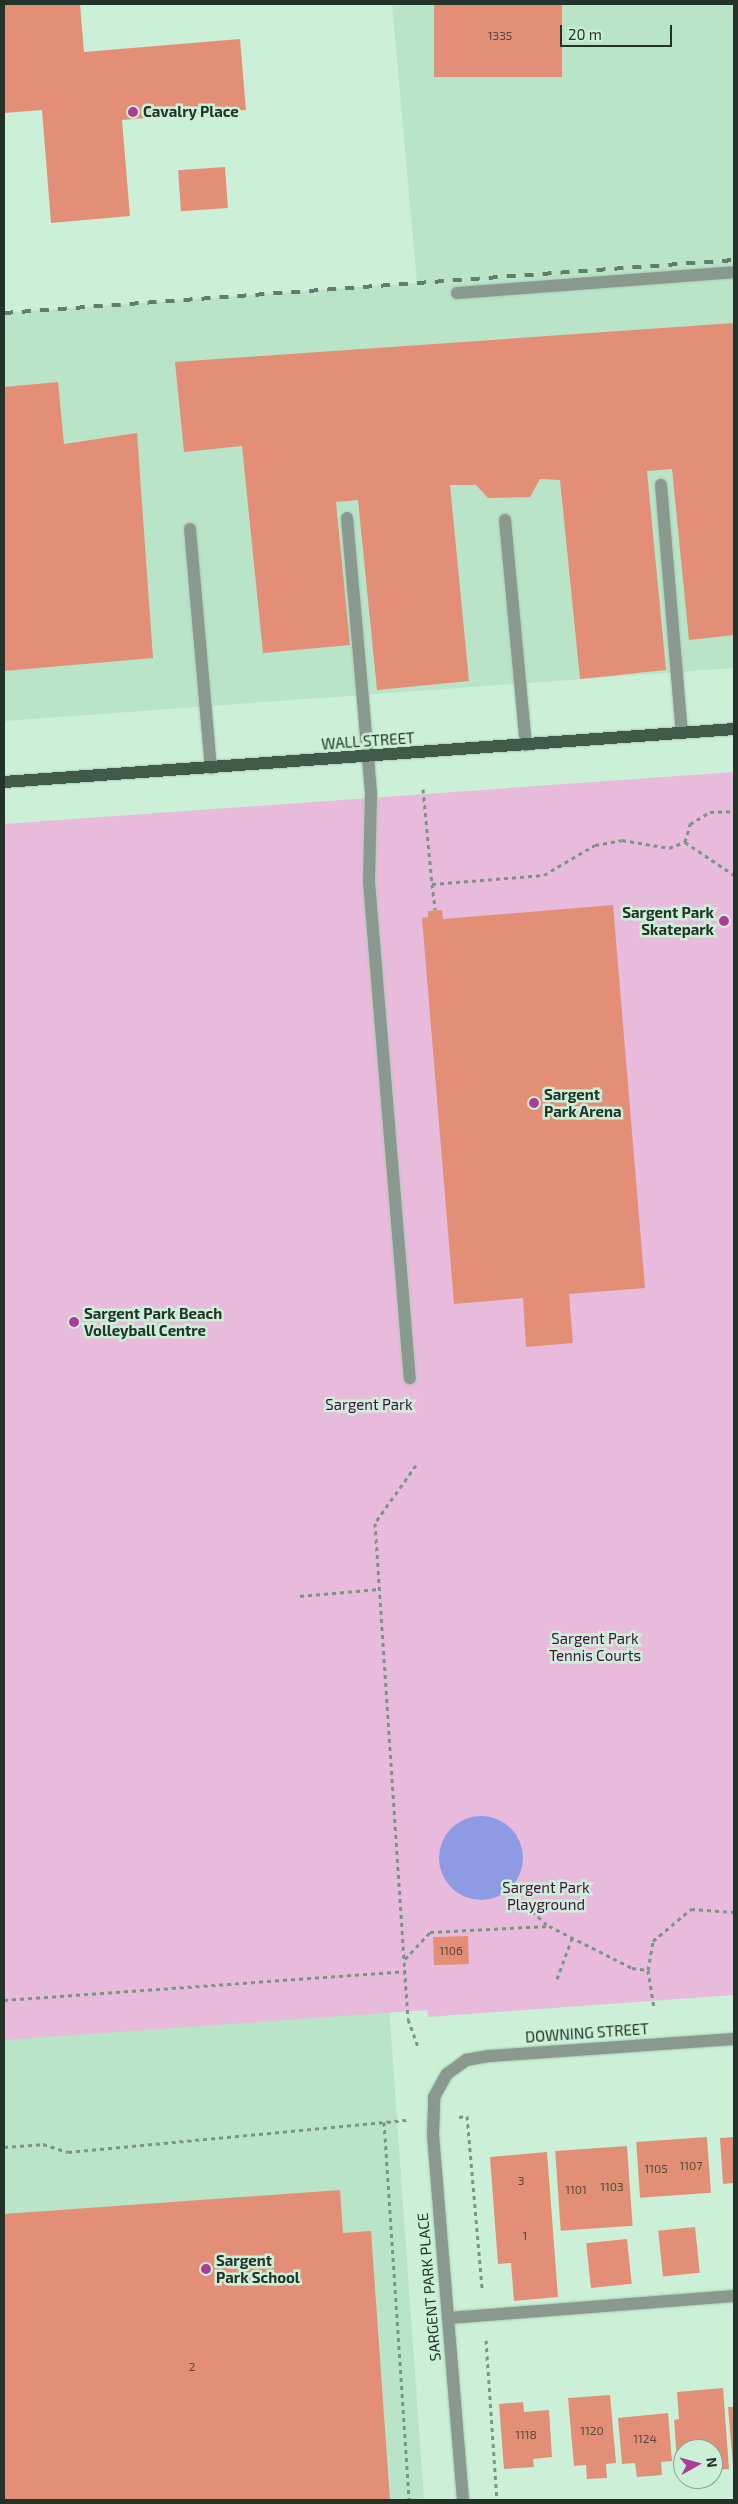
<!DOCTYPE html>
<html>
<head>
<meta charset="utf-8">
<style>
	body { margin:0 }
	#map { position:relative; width:738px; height:2504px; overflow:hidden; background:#cbf0d7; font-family:"Exo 2",sans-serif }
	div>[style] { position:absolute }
	.built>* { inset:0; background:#b9e4c8 }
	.green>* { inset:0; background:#e8badb }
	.water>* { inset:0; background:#8e9ae4 }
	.round { border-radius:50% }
	.building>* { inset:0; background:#e38f77; transform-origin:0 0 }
	.path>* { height:3px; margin-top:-1.5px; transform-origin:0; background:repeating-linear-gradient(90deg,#7b9584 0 4px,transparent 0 8px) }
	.roads { filter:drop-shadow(0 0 1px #aacab4) drop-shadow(0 0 1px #aacab4) }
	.minor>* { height:12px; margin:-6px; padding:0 6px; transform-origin:6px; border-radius:6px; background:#8a998f }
	.major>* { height:12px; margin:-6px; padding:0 6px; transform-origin:6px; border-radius:6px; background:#405b4a }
	.rail>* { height:4px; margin-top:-2px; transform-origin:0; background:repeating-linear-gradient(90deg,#647c6d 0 9px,transparent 0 18px) }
	.dots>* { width:14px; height:14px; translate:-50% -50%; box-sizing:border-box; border:2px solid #cbf0d7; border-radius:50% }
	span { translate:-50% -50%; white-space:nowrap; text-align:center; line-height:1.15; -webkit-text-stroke:5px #cbf0d7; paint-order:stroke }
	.number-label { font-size:12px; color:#544a3d }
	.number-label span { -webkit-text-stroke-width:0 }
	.poi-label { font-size:15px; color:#24332a; font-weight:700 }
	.left { translate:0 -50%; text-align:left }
	.right { translate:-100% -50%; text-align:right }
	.street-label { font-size:15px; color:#24332a }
	.park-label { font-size:15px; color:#4a0c40 }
	.frame { position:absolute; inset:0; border:5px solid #24332a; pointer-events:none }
	.north { position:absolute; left:673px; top:2439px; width:50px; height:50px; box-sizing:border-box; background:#cbf0d7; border:1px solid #88a492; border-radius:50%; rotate:83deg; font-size:14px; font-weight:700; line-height:20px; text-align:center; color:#24332a }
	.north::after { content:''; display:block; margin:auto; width:18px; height:22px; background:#ad3c97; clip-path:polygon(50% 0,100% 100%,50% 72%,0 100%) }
	.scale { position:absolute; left:560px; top:25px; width:112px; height:22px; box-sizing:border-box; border:2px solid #24332a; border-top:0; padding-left:6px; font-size:15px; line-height:18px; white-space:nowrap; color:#24332a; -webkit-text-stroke:4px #cbf0d7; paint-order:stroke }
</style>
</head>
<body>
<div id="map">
	<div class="built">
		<i style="clip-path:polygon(392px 4px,734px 4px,734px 668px,4px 721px,4px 313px,417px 283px)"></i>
		<i style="clip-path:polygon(389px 2006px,424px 2500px,4px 2500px,4px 2038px)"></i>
	</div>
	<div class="green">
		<i style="clip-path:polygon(734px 772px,734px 1995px,428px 2017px,427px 2010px,4px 2040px,4px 824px)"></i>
	</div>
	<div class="water">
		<i class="round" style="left:439px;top:1816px;width:84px;height:84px"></i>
	</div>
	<div class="building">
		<i style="clip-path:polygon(4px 4px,80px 4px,84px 52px,240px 39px,246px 110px,122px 120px,130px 216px,51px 223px,42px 110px,4px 113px)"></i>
		<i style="left:434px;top:4px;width:128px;height:73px"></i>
		<i style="left:225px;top:167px;width:41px;height:47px;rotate:86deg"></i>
		<i style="clip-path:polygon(734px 323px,734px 635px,689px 640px,672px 469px,647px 471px,666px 670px,580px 679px,560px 480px,540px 479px,530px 497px,488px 498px,476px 485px,450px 485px,469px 681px,377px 690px,358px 500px,336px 502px,350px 645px,263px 653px,242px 446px,184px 452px,175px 362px)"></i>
		<i style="clip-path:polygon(58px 382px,64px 444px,137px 433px,153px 658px,4px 671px,4px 387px)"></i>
		<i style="clip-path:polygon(613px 905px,645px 1288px,569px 1294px,573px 1343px,526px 1347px,523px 1298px,454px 1304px,422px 918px,428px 917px,428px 911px,442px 910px,443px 919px)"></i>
		<i style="left:468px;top:1936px;width:28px;height:35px;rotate:88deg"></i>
		<i style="left:707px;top:2137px;width:56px;height:71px;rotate:86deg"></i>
		<i style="clip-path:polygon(734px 2137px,734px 2183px,723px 2184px,720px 2138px)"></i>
		<i style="left:627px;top:2146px;width:80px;height:72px;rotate:86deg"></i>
		<i style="clip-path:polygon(547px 2152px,558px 2297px,514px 2301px,511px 2263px,498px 2264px,490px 2157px)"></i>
		<i style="clip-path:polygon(340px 2190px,343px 2233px,371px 2231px,390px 2500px,4px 2500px,4px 2214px)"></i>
		<i style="left:695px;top:2227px;width:46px;height:37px;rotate:84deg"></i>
		<i style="left:627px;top:2239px;width:45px;height:41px;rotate:84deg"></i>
		<i style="clip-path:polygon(723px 2388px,729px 2469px,713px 2470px,713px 2449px,683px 2449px,683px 2460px,677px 2460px,674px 2420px,679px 2419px,677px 2392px)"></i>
		<i style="clip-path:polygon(610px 2395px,616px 2463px,606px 2464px,607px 2478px,587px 2479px,586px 2465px,574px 2466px,568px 2398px)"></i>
		<i style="clip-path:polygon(523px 2402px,524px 2412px,549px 2410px,552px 2457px,533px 2459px,534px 2467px,504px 2469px,499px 2404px)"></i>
		<i style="clip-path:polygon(728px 2407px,734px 2407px,734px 2465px,733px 2465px)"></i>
		<i style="clip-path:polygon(668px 2413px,672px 2461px,661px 2462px,662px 2475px,637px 2477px,635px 2463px,622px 2464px,618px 2418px)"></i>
	</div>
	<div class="path">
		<i style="left:423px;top:789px;width:95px;rotate:84.6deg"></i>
		<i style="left:432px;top:884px;width:112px;rotate:-4.6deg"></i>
		<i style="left:544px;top:875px;width:59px;rotate:-30.5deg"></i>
		<i style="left:595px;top:845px;width:27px;rotate:-10deg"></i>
		<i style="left:622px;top:840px;width:48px;rotate:9.7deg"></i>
		<i style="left:669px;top:848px;width:17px;rotate:-21deg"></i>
		<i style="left:685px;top:842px;width:19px;rotate:-74deg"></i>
		<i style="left:690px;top:824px;width:23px;rotate:-31deg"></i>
		<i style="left:710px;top:812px;width:24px;rotate:-2deg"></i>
		<i style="left:685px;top:842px;width:59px;rotate:34deg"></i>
		<i style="left:432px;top:884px;width:26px;rotate:83deg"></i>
		<i style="left:416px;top:1465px;width:71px;rotate:125.3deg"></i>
		<i style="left:375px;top:1523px;width:497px;rotate:86.2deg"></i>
		<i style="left:408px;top:2019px;width:30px;rotate:70deg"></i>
		<i style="left:300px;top:1596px;width:79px;rotate:-5.1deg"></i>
		<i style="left:532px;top:1911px;width:22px;rotate:43deg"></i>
		<i style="left:405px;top:1959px;width:37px;rotate:-47deg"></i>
		<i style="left:430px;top:1932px;width:119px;rotate:-2.9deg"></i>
		<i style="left:549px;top:1926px;width:93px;rotate:26.8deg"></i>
		<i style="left:632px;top:1968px;width:16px;rotate:7deg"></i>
		<i style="left:648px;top:1970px;width:29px;rotate:-80deg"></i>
		<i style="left:653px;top:1941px;width:50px;rotate:-40.1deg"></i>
		<i style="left:691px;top:1909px;width:43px;rotate:4deg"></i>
		<i style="left:648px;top:1970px;width:36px;rotate:81deg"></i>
		<i style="left:557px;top:1979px;width:44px;rotate:-69.9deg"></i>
		<i style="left:4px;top:2000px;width:402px;rotate:-4.1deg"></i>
		<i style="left:459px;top:2117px;width:8px;rotate:-7deg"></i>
		<i style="left:467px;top:2116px;width:174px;rotate:85deg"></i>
		<i style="left:384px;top:2122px;width:379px;rotate:86.2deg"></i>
		<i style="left:4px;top:2147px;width:39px;rotate:-4deg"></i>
		<i style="left:43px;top:2144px;width:26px;rotate:18deg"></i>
		<i style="left:68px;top:2152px;width:342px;rotate:-5.4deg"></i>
		<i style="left:486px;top:2340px;width:160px;rotate:86.1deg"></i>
	</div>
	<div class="roads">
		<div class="minor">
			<i style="left:457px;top:293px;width:278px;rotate:-4.3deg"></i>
			<i style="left:661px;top:485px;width:249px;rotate:85.2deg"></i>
			<i style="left:347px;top:518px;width:276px;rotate:85deg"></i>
			<i style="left:371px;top:793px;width:89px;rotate:91.3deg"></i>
			<i style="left:369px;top:882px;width:498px;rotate:85.3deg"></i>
			<i style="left:505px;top:520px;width:226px;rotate:84.7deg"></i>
			<i style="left:190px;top:529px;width:240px;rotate:85deg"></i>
			<i style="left:448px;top:2318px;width:287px;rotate:-4.4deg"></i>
			<i style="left:463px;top:2500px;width:366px;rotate:-94.7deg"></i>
			<i style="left:433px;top:2135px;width:38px;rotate:-88deg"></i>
			<i style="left:434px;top:2097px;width:26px;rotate:-61deg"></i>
			<i style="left:447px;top:2074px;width:24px;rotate:-36deg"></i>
			<i style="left:466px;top:2060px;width:23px;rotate:-10deg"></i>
			<i style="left:489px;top:2056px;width:246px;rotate:-4deg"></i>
		</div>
		<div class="major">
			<i style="left:4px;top:782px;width:732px;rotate:-4.15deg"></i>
		</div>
	</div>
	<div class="rail">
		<i style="left:4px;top:313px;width:732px;rotate:-4.15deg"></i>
	</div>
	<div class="dots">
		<i style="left:133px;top:112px;background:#ad3c97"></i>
		<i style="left:724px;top:921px;background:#ad3c97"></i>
		<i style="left:534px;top:1103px;background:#ad3c97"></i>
		<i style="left:74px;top:1322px;background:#ad3c97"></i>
		<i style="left:206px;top:2269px;background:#ad3c97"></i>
	</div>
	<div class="number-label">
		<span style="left:500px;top:36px">1335</span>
		<span style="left:451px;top:1951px">1106</span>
		<span style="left:691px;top:2166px">1107</span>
		<span style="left:656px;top:2169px">1105</span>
		<span style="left:521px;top:2181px">3</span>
		<span style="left:612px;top:2187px">1103</span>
		<span style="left:576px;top:2190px">1101</span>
		<span style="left:525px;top:2236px">1</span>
		<span style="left:192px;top:2367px">2</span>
		<span style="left:592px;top:2431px">1120</span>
		<span style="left:526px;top:2435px">1118</span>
		<span style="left:645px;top:2439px">1124</span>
	</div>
	<div class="poi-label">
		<span class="left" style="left:143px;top:112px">Cavalry Place</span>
		<span class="right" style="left:714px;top:921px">Sargent Park<br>Skatepark</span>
		<span class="left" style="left:544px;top:1103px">Sargent<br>Park Arena</span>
		<span class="left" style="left:84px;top:1322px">Sargent Park Beach<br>Volleyball Centre</span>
		<span class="left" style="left:216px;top:2269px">Sargent<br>Park School</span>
	</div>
	<div class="street-label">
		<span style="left:368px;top:741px;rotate:-4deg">WALL STREET</span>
		<span style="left:587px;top:2033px;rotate:-4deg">DOWNING STREET</span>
		<span style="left:429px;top:2287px;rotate:-95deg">SARGENT PARK PLACE</span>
	</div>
	<div class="park-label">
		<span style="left:369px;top:1405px">Sargent Park</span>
		<span style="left:595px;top:1647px">Sargent Park<br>Tennis Courts</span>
		<span style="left:546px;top:1896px">Sargent Park<br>Playground</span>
	</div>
	<div class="frame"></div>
	<div class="north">N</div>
	<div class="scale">20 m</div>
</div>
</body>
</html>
